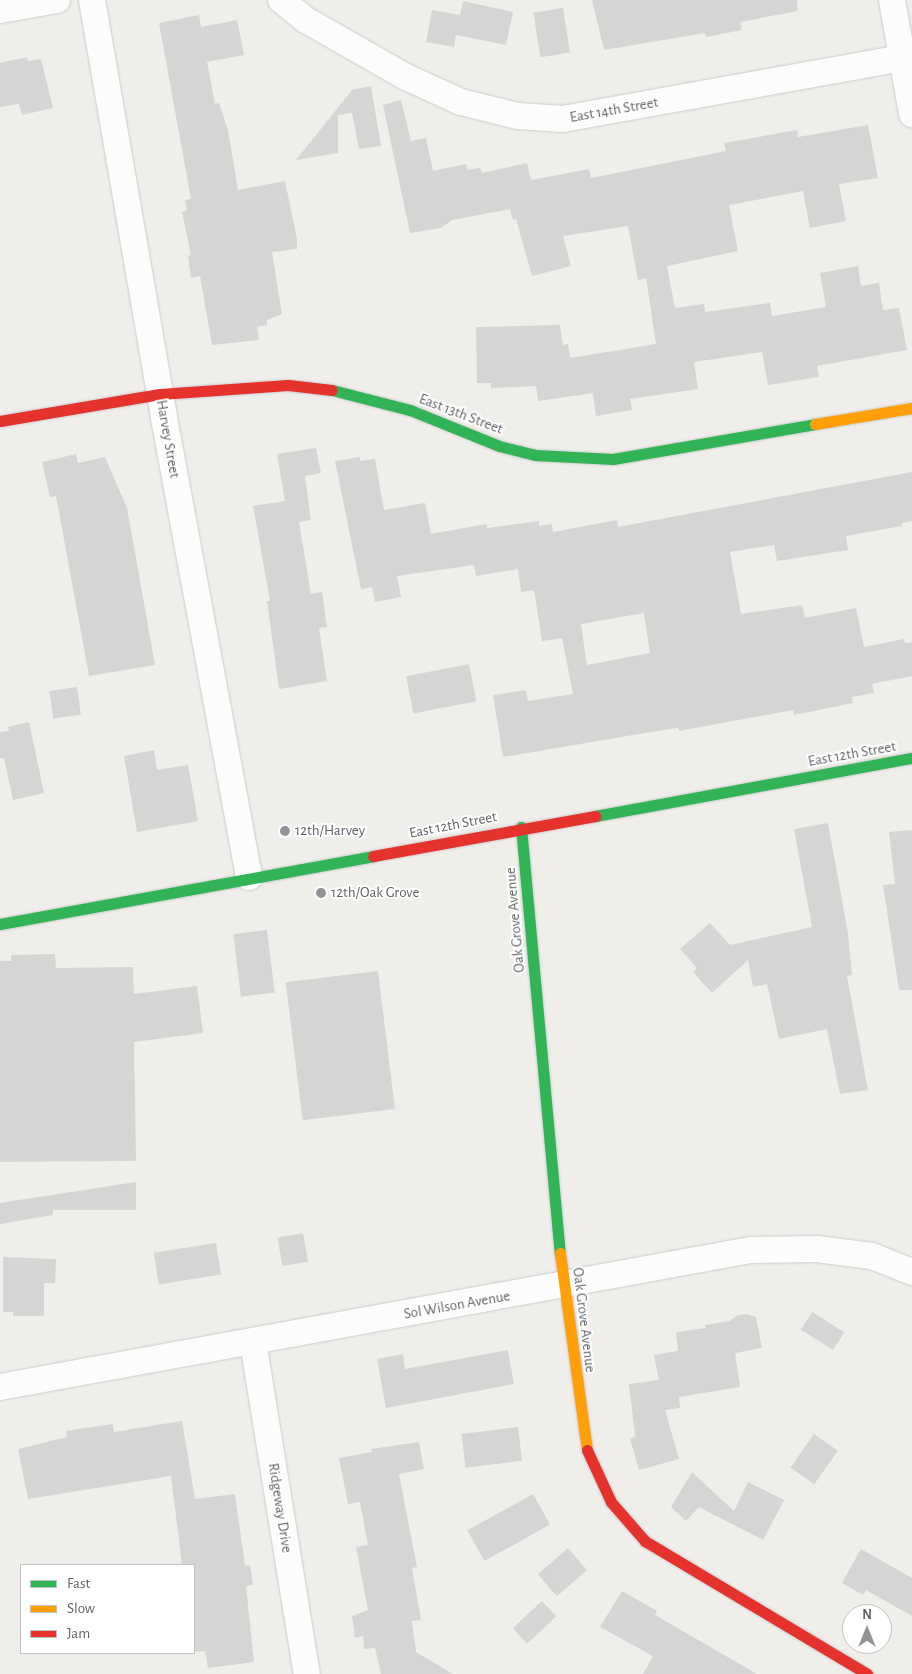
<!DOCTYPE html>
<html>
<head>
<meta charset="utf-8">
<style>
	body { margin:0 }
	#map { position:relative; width:912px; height:1674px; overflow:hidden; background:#efeeea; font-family:"Alegreya Sans",sans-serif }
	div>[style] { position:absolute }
	.building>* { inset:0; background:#d6d5d3; transform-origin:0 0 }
	.roads { filter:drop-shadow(0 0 1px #cbcccc) drop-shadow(0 0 1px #cbcccc) }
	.street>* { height:26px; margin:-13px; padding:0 13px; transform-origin:13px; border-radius:13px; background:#fdfcfc }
	.fast>* { height:11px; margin:-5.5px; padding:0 5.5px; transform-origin:5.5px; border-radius:5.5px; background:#30b455 }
	.slow>* { height:11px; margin:-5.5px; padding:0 5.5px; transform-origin:5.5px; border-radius:5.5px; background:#ff9f0a }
	.jam>* { height:11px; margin:-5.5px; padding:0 5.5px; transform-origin:5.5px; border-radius:5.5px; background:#e5322d }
	.dots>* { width:14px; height:14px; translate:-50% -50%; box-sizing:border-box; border:2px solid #fff; border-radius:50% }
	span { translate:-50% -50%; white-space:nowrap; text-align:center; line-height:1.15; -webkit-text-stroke:4px #fff; paint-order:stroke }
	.street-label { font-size:15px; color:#5f6368 }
	.poi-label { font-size:15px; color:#5f6368 }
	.left { translate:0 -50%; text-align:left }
	.legend { position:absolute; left:20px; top:1564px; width:175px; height:90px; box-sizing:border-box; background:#fff; border:1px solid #bfc1c3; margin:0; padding:6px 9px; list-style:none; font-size:15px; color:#5f6368 }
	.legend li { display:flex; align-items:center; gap:10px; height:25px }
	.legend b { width:25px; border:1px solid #bfc1c3 }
	.north { position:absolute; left:842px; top:1604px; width:50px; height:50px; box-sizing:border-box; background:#fff; border:1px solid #bfc1c3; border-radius:50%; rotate:0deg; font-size:14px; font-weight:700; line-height:20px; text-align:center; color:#5f6368 }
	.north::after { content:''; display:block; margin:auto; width:18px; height:22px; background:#919496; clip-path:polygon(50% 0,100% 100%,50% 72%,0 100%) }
</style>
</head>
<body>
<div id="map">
	<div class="building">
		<i style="clip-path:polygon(592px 0,797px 0,798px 11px,740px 22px,742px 30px,706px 37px,705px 33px,604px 50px)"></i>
		<i style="clip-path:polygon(463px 1px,513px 12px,506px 45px,456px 35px,454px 47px,426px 42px,432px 10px,460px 15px,458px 25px)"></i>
		<i style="left:563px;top:8px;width:45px;height:30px;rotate:81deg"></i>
		<i style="clip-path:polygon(199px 15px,201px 27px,237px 20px,244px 55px,207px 62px,215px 104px,219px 103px,228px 130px,238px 190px,285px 181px,297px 239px,297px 249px,272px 252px,282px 314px,267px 320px,267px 325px,257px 327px,259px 340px,212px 345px,200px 276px,191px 278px,188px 256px,191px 255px,182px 212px,187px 210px,185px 200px,191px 199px,159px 23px)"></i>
		<i style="clip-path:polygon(27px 57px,28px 61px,41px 59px,53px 108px,22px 115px,19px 104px,0 107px,0 63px)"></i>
		<i style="clip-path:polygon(371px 86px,381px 146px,359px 149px,352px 113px,338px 115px,338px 153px,296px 160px,352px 90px)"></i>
		<i style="clip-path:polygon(401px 100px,411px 141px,426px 138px,433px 171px,466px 164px,468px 170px,480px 168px,482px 173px,527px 163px,531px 180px,589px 169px,591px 178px,726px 151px,724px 143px,797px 130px,798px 137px,868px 125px,878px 178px,839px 184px,846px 221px,810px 228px,803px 191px,729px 205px,738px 251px,667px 266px,675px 308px,704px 304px,705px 312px,770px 303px,772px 316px,826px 307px,820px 273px,858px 266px,861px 286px,879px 283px,883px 310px,899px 308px,907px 350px,817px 366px,819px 377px,768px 385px,762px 352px,694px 362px,698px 389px,630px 399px,632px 410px,596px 416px,593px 393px,538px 401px,536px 386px,491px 388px,491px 383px,477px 383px,476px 327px,560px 325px,563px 345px,568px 344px,570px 358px,656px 344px,646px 278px,638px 280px,628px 226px,563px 236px,571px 266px,532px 276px,516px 219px,513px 220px,510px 209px,452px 220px,441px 228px,410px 233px,383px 105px)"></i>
		<i style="clip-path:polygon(316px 448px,321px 473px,305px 476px,311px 520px,299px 522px,311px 594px,322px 592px,327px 627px,319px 628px,327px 681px,279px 689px,267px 601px,270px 601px,253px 506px,285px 501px,277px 454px)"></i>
		<i style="clip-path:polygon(76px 454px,78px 463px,105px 457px,127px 508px,155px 665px,89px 676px,56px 496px,50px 497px,42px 462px)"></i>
		<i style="clip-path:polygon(evenodd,360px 457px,360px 461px,375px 459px,384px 510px,425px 503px,431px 534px,486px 524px,487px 528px,539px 521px,539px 526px,552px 524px,553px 532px,617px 520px,618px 527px,912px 472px,912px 521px,902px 523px,902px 526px,846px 536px,848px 550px,777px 561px,774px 545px,730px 552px,741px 614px,802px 605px,805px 618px,856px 608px,864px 647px,904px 639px,905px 643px,912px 642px,912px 676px,872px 684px,874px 693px,852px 697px,853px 703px,794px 715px,793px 710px,679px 731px,678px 728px,663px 730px,503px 757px,493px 695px,526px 690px,528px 701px,573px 694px,562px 638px,542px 641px,534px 590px,521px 592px,518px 569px,476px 576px,474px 565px,397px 576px,401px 597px,375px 602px,372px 587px,361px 589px,335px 461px,360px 457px,644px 613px,650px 653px,587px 665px,581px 624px,644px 613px)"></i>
		<i style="left:469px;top:664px;width:38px;height:64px;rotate:79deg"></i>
		<i style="left:77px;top:687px;width:28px;height:28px;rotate:82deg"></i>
		<i style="clip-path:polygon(29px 722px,44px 793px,13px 800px,4px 758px,0 758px,0 732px,9px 731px,8px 727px)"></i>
		<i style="clip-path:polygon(154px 750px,157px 770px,188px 765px,198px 821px,137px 832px,124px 756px)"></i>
		<i style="clip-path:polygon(828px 823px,848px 933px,852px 975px,847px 976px,868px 1090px,840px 1094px,827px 1029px,779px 1039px,767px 984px,753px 987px,748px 960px,712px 993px,693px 972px,697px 968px,680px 949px,710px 923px,730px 945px,812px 927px,794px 829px)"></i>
		<i style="clip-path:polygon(912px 830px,912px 990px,899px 990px,883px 885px,895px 884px,889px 832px)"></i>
		<i style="left:267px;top:930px;width:63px;height:34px;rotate:83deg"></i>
		<i style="clip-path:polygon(55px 954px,56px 968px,133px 967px,134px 994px,197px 986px,203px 1033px,134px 1042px,136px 1161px,0 1162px,0 961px,11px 961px,11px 955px)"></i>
		<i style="left:378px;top:971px;width:139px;height:93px;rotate:83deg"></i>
		<i style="clip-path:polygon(136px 1182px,136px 1210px,53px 1210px,53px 1215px,0 1224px,0 1203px)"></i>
		<i style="left:303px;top:1233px;width:29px;height:26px;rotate:80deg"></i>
		<i style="left:216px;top:1243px;width:32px;height:63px;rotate:81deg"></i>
		<i style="clip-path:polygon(3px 1257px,56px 1259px,55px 1283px,44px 1283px,44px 1316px,13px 1316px,13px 1312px,3px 1312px)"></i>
		<i style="left:812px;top:1312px;width:38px;height:21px;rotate:32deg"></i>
		<i style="clip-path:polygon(747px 1314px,756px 1317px,762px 1348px,735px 1353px,740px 1387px,679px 1397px,680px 1408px,665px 1410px,679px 1459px,639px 1470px,630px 1439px,635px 1436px,629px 1384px,659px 1380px,654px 1355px,678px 1351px,676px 1332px,706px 1328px,705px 1325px,729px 1321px,738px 1315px)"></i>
		<i style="clip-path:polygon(508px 1350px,514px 1384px,386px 1408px,377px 1359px,403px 1354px,405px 1369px)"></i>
		<i style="clip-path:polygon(182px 1421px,195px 1499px,235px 1494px,245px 1566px,250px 1565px,253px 1585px,246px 1586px,254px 1662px,208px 1668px,205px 1651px,194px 1652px,194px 1565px,182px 1565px,171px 1476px,28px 1499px,18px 1449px,67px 1437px,66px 1431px,85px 1428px,113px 1424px,114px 1432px)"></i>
		<i style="left:518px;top:1427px;width:34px;height:57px;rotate:83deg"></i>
		<i style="left:814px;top:1434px;width:29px;height:41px;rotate:35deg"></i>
		<i style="clip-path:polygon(419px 1442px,424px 1469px,399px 1474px,417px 1567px,412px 1568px,421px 1620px,412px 1621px,416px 1652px,453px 1674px,381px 1674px,375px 1648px,364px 1649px,363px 1636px,355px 1638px,352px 1616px,368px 1610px,356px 1547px,368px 1545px,360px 1502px,348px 1504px,339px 1458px,372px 1452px,371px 1449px)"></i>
		<i style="clip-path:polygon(692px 1472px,734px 1511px,748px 1482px,784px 1500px,763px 1540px,699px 1507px,686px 1521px,671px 1507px)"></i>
		<i style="left:533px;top:1494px;width:35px;height:75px;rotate:61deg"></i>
		<i style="left:568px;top:1548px;width:29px;height:40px;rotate:49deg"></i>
		<i style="clip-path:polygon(861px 1549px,912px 1578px,912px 1616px,866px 1590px,863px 1595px,842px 1583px)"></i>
		<i style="clip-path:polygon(622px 1591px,657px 1611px,655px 1615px,757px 1674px,643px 1674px,653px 1656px,600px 1627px)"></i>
		<i style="left:542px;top:1601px;width:21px;height:40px;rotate:47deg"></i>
	</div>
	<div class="roads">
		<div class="street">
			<i style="left:92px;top:0;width:424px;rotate:80.2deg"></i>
			<i style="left:164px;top:418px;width:467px;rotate:79.5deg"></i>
			<i style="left:281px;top:0;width:32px;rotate:39deg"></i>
			<i style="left:306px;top:20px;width:115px;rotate:29.7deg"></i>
			<i style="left:406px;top:77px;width:60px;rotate:24.4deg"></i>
			<i style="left:461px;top:102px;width:59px;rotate:13.8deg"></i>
			<i style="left:518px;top:116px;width:45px;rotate:3.8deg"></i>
			<i style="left:563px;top:119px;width:355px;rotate:-10.2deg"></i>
			<i style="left:892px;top:0;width:116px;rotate:80deg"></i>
			<i style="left:0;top:10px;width:58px;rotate:-10deg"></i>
			<i style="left:253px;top:1342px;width:336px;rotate:80.8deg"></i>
			<i style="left:0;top:1387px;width:763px;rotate:-10.34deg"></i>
			<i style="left:751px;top:1250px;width:66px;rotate:-0.9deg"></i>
			<i style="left:817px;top:1249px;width:55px;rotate:7.3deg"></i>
			<i style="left:872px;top:1256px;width:43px;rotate:21.8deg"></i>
		</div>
		<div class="fast">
			<i style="left:332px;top:390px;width:81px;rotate:14.4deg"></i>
			<i style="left:410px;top:410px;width:96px;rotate:22deg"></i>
			<i style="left:499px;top:446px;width:37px;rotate:14deg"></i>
			<i style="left:535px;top:455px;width:78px;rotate:2.9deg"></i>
			<i style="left:613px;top:459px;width:205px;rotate:-9.8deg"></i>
			<i style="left:595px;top:816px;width:322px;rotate:-10.4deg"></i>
			<i style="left:521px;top:827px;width:428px;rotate:84.8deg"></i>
			<i style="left:0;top:924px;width:379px;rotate:-10.3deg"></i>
		</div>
		<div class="slow">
			<i style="left:815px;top:424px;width:98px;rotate:-9.4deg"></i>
			<i style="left:560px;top:1253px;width:199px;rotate:82.2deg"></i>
		</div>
		<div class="jam">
			<i style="left:0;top:421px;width:162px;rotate:-9.6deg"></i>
			<i style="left:160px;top:394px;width:128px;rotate:-4deg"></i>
			<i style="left:288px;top:385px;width:44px;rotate:6.5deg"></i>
			<i style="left:373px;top:856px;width:226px;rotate:-10.2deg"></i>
			<i style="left:587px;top:1450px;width:57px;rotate:65.2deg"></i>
			<i style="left:611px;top:1502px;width:52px;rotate:48.9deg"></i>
			<i style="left:645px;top:1541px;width:259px;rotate:30.9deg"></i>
		</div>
	</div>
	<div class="dots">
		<i style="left:285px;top:831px;background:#919496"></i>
		<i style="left:321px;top:893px;background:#919496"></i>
	</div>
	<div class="street-label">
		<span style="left:614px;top:110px;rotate:-10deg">East 14th Street</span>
		<span style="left:461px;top:414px;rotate:21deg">East 13th Street</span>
		<span style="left:168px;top:439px;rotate:80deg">Harvey Street</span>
		<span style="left:852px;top:754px;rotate:-10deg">East 12th Street</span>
		<span style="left:453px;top:825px;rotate:-11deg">East 12th Street</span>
		<span style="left:515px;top:920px;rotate:-95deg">Oak Grove Avenue</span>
		<span style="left:457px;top:1305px;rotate:-10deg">Sol Wilson Avenue</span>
		<span style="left:584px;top:1320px;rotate:83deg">Oak Grove Avenue</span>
		<span style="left:280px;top:1508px;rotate:81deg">Ridgeway Drive</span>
	</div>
	<div class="poi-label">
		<span class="left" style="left:295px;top:831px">12th/Harvey</span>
		<span class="left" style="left:331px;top:893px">12th/Oak Grove</span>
	</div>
	<ul class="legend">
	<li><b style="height:6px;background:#30b455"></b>Fast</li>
	<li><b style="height:6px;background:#ff9f0a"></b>Slow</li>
	<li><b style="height:6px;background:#e5322d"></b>Jam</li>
	</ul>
	<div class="north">N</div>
</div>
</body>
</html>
